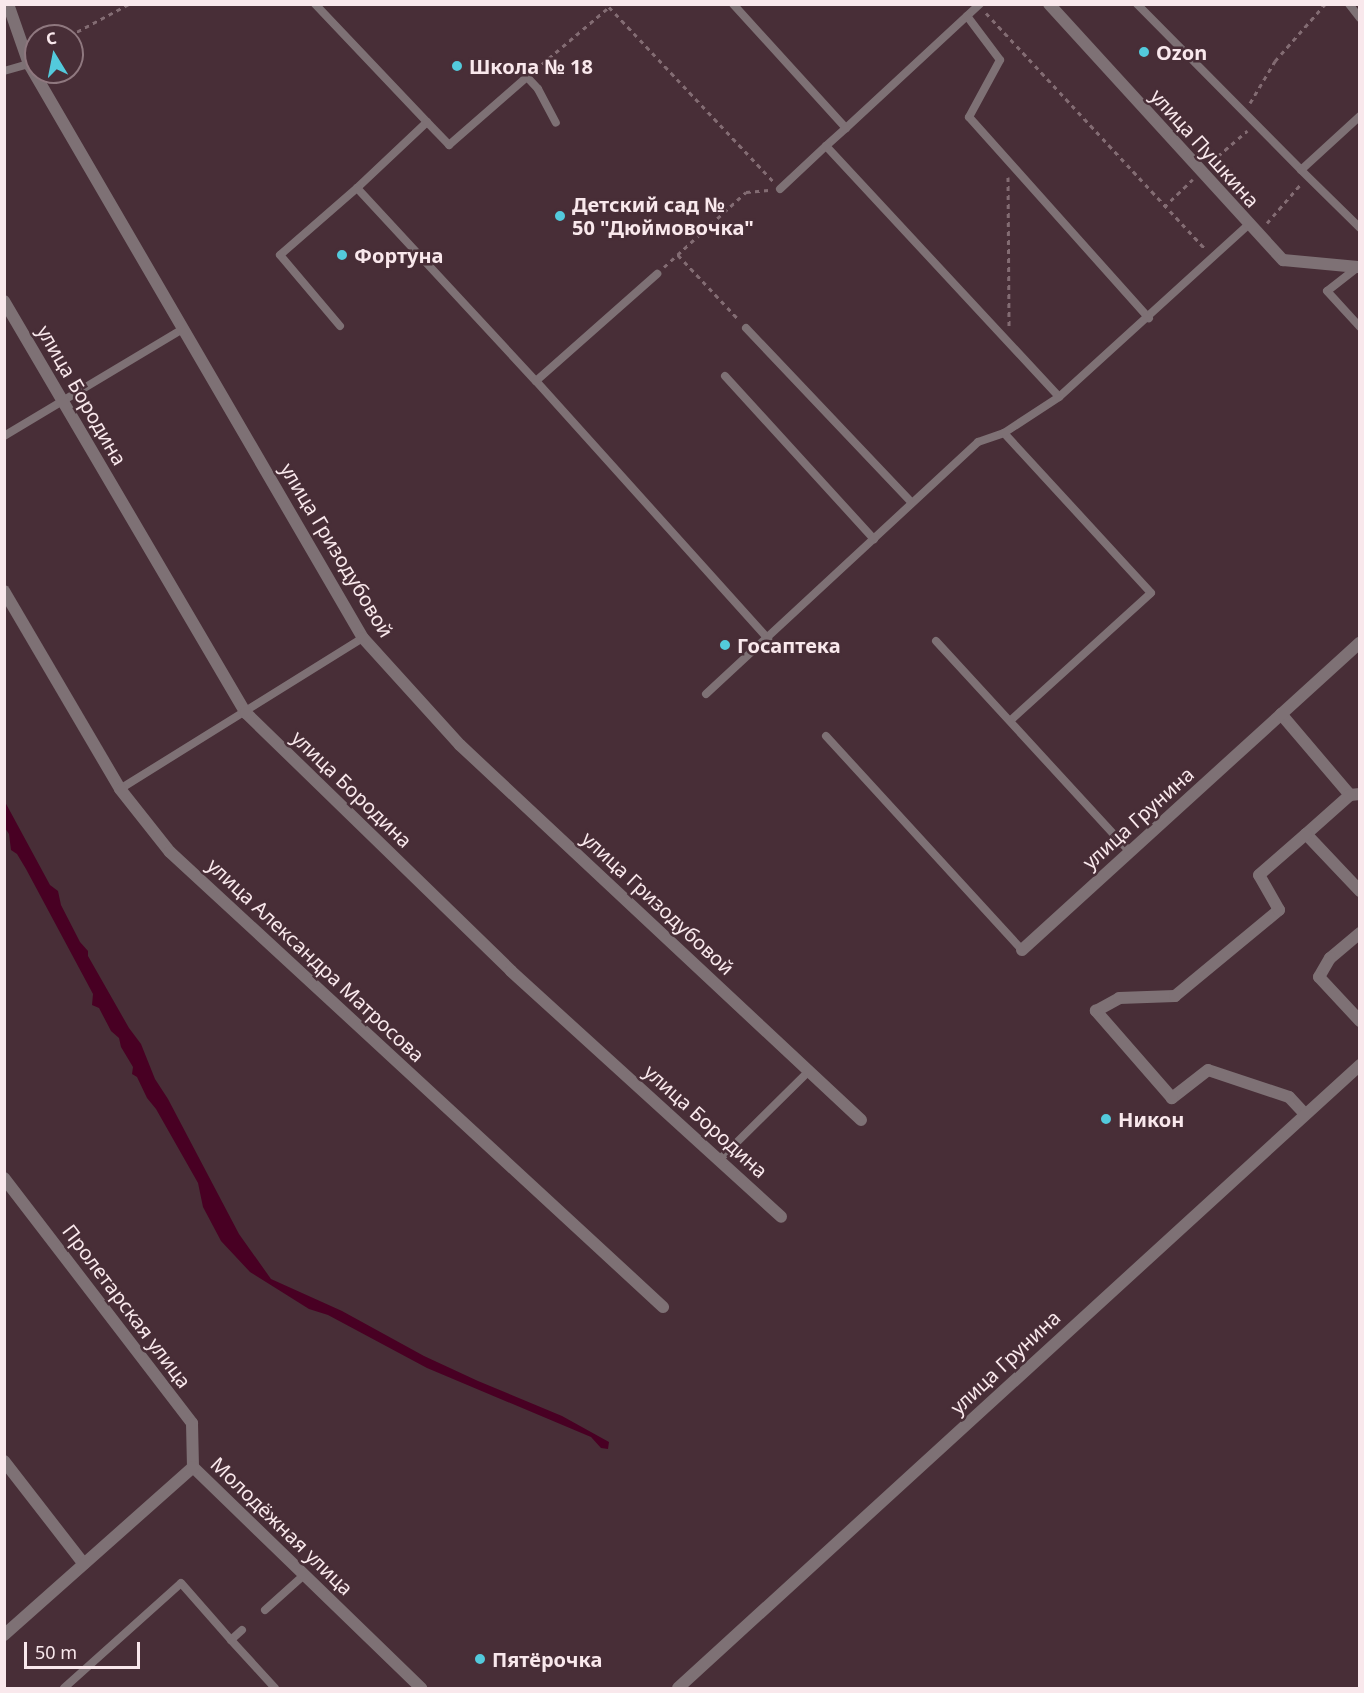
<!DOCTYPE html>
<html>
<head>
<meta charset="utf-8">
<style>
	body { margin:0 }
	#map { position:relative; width:1364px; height:1693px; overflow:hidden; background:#482e37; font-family:"Noto Sans",sans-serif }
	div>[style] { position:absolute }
	.water>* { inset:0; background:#480023 }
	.path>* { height:3px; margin-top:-1.5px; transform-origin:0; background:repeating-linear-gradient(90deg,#836c73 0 4.5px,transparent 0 9px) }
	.service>* { height:8px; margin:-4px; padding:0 4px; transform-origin:4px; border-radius:4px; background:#7e7175 }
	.minor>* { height:12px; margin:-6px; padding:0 6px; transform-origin:6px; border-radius:6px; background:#7e7175 }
	.tertiary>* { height:12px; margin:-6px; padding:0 6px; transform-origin:6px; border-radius:6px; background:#7e7175 }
	.dots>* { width:16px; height:16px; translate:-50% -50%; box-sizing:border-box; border:3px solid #482e37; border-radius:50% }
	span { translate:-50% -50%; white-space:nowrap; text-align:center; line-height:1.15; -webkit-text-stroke:5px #482e37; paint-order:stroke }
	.poi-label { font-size:20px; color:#f9e8ec; font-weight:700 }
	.left { translate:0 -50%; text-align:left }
	.street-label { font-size:20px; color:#f9e8ec }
	.frame { position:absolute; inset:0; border:6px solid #f9e8ec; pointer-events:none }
	.north { position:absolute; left:24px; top:24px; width:60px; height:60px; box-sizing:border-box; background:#482e37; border:2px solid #8f787f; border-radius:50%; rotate:350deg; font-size:16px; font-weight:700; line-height:24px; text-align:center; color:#f9e8ec }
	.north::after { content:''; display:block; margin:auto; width:21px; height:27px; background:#53cadc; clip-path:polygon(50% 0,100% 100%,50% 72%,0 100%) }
	.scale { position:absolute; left:24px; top:1642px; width:116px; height:27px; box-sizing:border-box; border:3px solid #f9e8ec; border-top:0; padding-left:8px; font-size:18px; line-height:21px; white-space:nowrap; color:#f9e8ec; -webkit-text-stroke:4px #482e37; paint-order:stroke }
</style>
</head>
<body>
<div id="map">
	<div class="water">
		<i style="clip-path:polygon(4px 800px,50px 885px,58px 891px,61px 905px,80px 942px,88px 951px,88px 956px,129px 1028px,141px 1044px,155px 1079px,168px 1099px,239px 1234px,271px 1279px,342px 1311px,424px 1356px,478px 1381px,562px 1416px,609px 1442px,608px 1449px,601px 1448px,591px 1437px,427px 1368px,328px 1315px,309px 1309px,250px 1272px,221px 1241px,203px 1207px,198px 1183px,156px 1109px,147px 1098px,137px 1077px,132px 1074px,133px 1067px,121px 1047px,119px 1038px,111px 1031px,99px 1008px,92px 1005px,93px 994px,26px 869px,17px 854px,11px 850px,9px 834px,5px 828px)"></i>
	</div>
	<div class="path">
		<i style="left:986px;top:13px;width:323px;rotate:47.1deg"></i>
		<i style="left:69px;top:36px;width:68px;rotate:-28.1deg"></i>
		<i style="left:535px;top:70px;width:97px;rotate:-40.4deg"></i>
		<i style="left:609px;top:7px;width:239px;rotate:46.7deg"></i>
		<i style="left:1250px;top:103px;width:49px;rotate:-59.2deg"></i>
		<i style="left:1275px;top:61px;width:76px;rotate:-48.7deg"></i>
		<i style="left:1211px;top:162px;width:48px;rotate:-40.7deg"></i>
		<i style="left:1008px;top:177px;width:149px;rotate:89.6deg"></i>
		<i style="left:1164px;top:207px;width:40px;rotate:-44deg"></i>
		<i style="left:1267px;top:223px;width:50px;rotate:-49deg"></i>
		<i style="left:678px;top:255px;width:89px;rotate:46.8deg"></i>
		<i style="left:664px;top:267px;width:111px;rotate:-42.4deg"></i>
		<i style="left:746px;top:192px;width:23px;rotate:-5deg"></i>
	</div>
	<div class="service">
		<i style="left:315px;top:4px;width:163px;rotate:46.5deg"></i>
		<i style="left:427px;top:122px;width:96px;rotate:136.7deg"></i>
		<i style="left:357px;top:188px;width:263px;rotate:47.2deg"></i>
		<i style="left:536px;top:381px;width:347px;rotate:48deg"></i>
		<i style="left:733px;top:4px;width:168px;rotate:47.7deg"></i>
		<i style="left:846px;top:128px;width:183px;rotate:-42.8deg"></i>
		<i style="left:1137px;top:4px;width:233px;rotate:45.3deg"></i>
		<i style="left:1349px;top:4px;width:18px;rotate:52deg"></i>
		<i style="left:967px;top:16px;width:55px;rotate:53.1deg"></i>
		<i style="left:1000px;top:60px;width:65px;rotate:118.5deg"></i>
		<i style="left:969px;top:117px;width:270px;rotate:48.2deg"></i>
		<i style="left:4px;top:71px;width:26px;rotate:-16deg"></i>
		<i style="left:1360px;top:116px;width:80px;rotate:137.5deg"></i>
		<i style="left:1301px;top:170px;width:83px;rotate:44.5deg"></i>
		<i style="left:427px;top:122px;width:32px;rotate:46deg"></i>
		<i style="left:449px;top:145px;width:103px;rotate:-41.1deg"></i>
		<i style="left:527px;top:77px;width:16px;rotate:47deg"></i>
		<i style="left:538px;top:89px;width:38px;rotate:62deg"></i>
		<i style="left:846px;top:128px;width:27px;rotate:138deg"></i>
		<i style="left:826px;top:146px;width:342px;rotate:47.1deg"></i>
		<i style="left:780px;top:189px;width:63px;rotate:-43.1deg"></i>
		<i style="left:1358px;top:267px;width:39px;rotate:142deg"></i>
		<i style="left:1327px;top:291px;width:49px;rotate:47.5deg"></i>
		<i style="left:340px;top:326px;width:93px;rotate:-130.2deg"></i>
		<i style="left:280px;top:255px;width:102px;rotate:-41deg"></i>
		<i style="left:746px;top:328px;width:241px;rotate:46.5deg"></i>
		<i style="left:725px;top:376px;width:221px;rotate:47.6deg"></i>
		<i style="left:536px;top:381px;width:162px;rotate:-41.5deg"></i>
		<i style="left:1004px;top:433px;width:217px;rotate:47.4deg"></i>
		<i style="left:1151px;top:593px;width:190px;rotate:137.8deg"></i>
		<i style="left:4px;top:436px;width:209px;rotate:-30.9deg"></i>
		<i style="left:936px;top:641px;width:287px;rotate:47.4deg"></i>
		<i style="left:706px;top:694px;width:371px;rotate:-42.8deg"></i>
		<i style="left:978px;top:442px;width:28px;rotate:-19deg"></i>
		<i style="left:1004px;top:433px;width:66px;rotate:-33.2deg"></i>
		<i style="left:1059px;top:397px;width:256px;rotate:-42.3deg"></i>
		<i style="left:826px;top:736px;width:290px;rotate:47.5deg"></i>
		<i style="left:120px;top:789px;width:286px;rotate:-31.9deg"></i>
		<i style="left:720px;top:1159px;width:125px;rotate:-44.7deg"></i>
		<i style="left:265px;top:1610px;width:52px;rotate:-41.9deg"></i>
		<i style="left:242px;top:1630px;width:15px;rotate:138deg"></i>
		<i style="left:231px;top:1640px;width:65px;rotate:47.5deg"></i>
		<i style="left:64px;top:1688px;width:157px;rotate:-41.9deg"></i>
		<i style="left:181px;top:1583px;width:76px;rotate:48.7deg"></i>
	</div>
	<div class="minor">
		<i style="left:8px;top:4px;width:64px;rotate:70.7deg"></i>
		<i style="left:29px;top:64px;width:664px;rotate:59.81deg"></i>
		<i style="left:363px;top:638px;width:144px;rotate:47.8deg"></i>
		<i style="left:460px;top:745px;width:549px;rotate:43.08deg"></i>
		<i style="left:1049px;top:4px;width:347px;rotate:47.6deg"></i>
		<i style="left:1283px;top:260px;width:75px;rotate:5.3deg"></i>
		<i style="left:4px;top:301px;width:478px;rotate:59.6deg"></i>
		<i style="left:246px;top:713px;width:370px;rotate:44.2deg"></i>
		<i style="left:511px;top:971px;width:365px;rotate:42.3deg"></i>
		<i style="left:4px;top:591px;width:229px;rotate:59.6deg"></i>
		<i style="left:120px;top:789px;width:80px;rotate:51.6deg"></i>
		<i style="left:170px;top:852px;width:671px;rotate:42.7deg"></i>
		<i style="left:1281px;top:714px;width:106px;rotate:49.6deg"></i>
		<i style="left:1350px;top:795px;width:10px;rotate:-6deg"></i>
		<i style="left:1350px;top:795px;width:59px;rotate:138.4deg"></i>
		<i style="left:1306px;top:834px;width:79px;rotate:46.5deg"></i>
		<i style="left:1360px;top:933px;width:39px;rotate:140deg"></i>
		<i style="left:1330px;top:958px;width:22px;rotate:120deg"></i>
		<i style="left:1319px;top:977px;width:60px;rotate:47deg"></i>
		<i style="left:1022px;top:950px;width:457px;rotate:-42.3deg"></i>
		<i style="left:1304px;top:1113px;width:22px;rotate:-133deg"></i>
		<i style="left:1289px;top:1097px;width:85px;rotate:-161.6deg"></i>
		<i style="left:1208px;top:1070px;width:46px;rotate:142.1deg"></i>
		<i style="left:1172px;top:1098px;width:116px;rotate:-131.1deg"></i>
		<i style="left:1096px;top:1011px;width:26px;rotate:-29deg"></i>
		<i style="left:1119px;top:998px;width:56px;rotate:-2deg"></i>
		<i style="left:1175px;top:996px;width:135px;rotate:-39.6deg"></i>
		<i style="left:1279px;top:910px;width:40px;rotate:-119.7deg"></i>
		<i style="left:1259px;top:875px;width:62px;rotate:-41.1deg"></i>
		<i style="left:4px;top:1178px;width:309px;rotate:52.5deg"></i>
		<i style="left:192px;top:1423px;width:44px;rotate:88.7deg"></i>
		<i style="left:4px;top:1461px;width:130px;rotate:52.2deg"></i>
		<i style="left:193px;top:1467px;width:318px;rotate:44.1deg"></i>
		<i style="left:4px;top:1635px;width:253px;rotate:-41.6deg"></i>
	</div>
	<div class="tertiary">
		<i style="left:678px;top:1688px;width:924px;rotate:-42.41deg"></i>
	</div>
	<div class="dots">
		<i style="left:1144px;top:52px;background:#53cadc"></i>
		<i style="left:457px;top:66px;background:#53cadc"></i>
		<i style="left:560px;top:216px;background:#53cadc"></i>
		<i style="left:342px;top:255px;background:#53cadc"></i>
		<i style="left:725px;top:645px;background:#53cadc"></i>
		<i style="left:1106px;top:1119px;background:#53cadc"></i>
		<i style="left:480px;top:1659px;background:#53cadc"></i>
	</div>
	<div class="poi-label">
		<span class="left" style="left:1156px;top:52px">Ozon</span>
		<span class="left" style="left:469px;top:66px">Школа № 18</span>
		<span class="left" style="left:572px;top:216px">Детский сад №<br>50 "Дюймовочка"</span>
		<span class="left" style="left:354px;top:255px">Фортуна</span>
		<span class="left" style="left:737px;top:645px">Госаптека</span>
		<span class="left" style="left:1118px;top:1119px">Никон</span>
		<span class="left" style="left:492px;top:1659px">Пятёрочка</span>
	</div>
	<div class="street-label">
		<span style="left:1205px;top:148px;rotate:48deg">улица Пушкина</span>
		<span style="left:82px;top:395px;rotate:60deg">улица Бородина</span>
		<span style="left:337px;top:550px;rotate:59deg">улица Гризодубовой</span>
		<span style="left:352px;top:789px;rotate:44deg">улица Бородина</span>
		<span style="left:1138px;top:818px;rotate:-42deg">улица Грунина</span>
		<span style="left:658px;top:903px;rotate:43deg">улица Гризодубовой</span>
		<span style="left:316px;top:960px;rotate:43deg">улица Александра Матросова</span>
		<span style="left:706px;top:1121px;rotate:42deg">улица Бородина</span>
		<span style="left:127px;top:1306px;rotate:53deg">Пролетарская улица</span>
		<span style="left:1005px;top:1362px;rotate:-43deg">улица Грунина</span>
		<span style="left:282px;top:1526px;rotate:44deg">Молодёжная улица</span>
	</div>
	<div class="frame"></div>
	<div class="north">С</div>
	<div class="scale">50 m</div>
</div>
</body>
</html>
